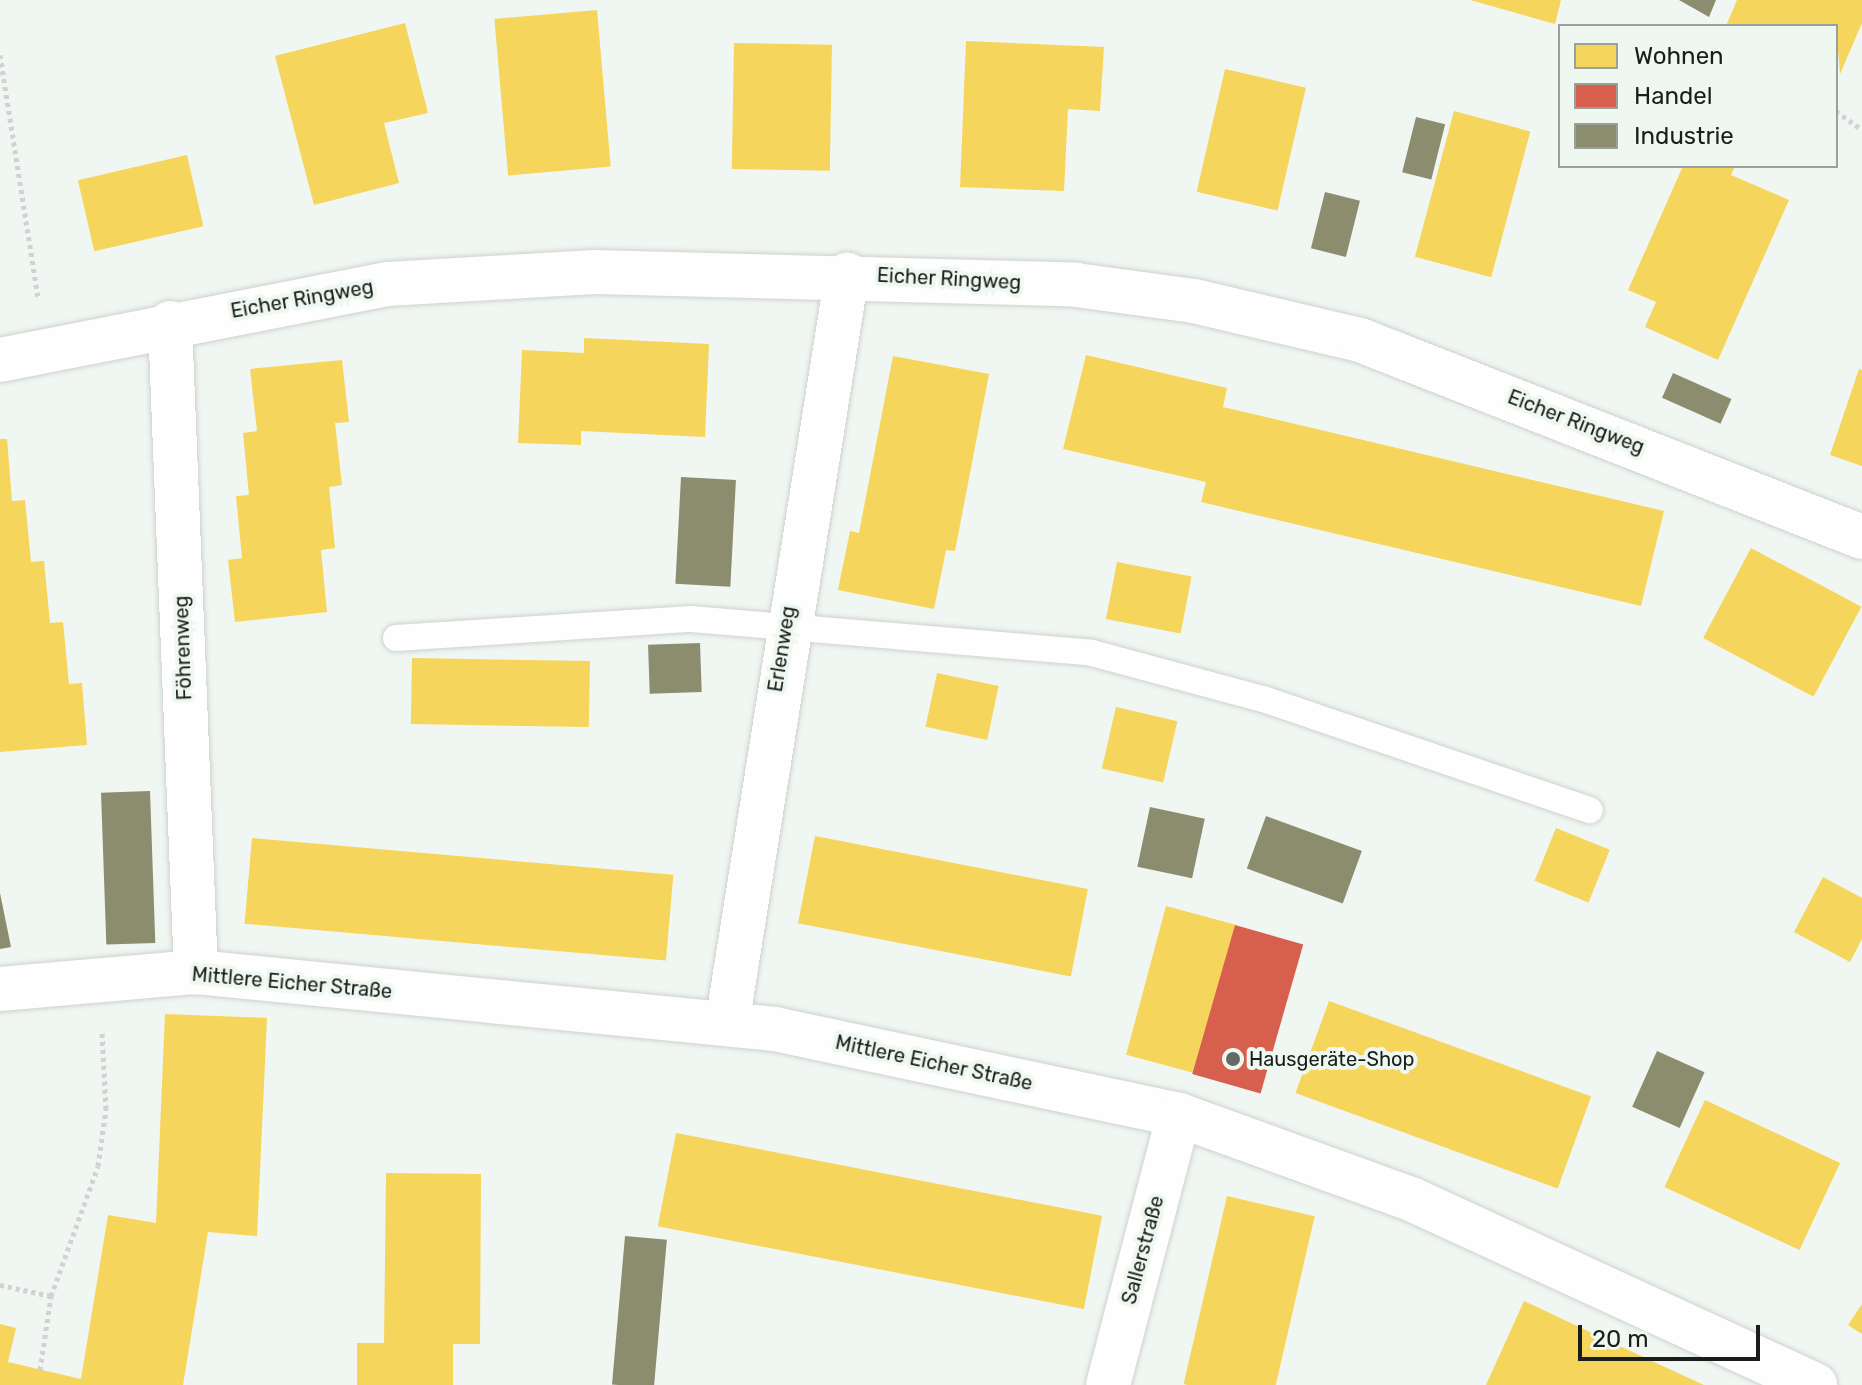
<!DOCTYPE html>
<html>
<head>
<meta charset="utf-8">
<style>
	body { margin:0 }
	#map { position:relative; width:1862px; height:1385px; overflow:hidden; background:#f0f6f1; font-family:Rubik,sans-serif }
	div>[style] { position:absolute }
	.homes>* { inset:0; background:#f6d55c; transform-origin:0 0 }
	.shops>* { inset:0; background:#d6604d; transform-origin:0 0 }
	.industry>* { inset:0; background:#8c8c6e; transform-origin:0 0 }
	.path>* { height:5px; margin-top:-2.5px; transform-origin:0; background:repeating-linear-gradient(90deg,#d1d2d1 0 4px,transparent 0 8px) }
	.roads { filter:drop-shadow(0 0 2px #ced2cf) drop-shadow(0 0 2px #ced2cf) }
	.lane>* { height:26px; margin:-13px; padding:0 13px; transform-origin:13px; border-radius:13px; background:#fdfefd }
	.street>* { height:44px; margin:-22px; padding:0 22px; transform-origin:22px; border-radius:22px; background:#fdfefd }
	.dots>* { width:22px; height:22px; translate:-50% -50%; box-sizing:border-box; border:4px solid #eef8f0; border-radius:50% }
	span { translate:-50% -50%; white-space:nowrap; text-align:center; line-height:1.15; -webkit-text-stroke:8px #eef8f0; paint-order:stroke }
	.street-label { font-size:20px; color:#1a1e1b }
	.poi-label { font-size:20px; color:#1a1e1b }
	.left { translate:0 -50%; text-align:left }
	.legend { position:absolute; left:1558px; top:24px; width:280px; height:144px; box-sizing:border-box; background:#eef8f0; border:2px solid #99a19b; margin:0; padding:10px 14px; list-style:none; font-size:24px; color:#1a1e1b }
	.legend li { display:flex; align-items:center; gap:16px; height:40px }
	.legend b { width:40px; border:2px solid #99a19b }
	.scale { position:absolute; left:1578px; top:1325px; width:182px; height:36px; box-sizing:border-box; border:4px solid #1a1e1b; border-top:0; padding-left:10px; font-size:24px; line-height:28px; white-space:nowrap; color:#1a1e1b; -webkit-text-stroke:6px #eef8f0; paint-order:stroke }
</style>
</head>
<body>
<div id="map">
	<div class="homes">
		<i style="clip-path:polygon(1470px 0,1561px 0,1555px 24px)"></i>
		<i style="clip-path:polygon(1737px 0,1862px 0,1862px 23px,1840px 74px,1836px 26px,1726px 26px)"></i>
		<i style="left:597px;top:10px;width:157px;height:103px;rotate:85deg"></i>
		<i style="clip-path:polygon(405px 23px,428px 113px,384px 123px,399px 183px,314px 205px,275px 56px)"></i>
		<i style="clip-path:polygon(966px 41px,1104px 47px,1100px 111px,1068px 109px,1064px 191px,960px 187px)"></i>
		<i style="left:734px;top:43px;width:98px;height:126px;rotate:1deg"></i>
		<i style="left:1225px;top:69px;width:83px;height:126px;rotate:13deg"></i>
		<i style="left:1454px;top:111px;width:79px;height:151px;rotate:15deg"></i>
		<i style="left:187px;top:155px;width:73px;height:112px;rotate:77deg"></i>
		<i style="clip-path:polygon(1683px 166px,1735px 166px,1731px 175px,1789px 200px,1718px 360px,1645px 327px,1656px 302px,1628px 290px)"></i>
		<i style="clip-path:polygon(584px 338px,709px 344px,705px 437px,581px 431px,581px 445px,518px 443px,522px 350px,584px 353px)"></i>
		<i style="clip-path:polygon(1086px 355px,1227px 388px,1223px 407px,1664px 511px,1641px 606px,1201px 502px,1206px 482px,1063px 449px)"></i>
		<i style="clip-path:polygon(893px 356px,989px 374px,955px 551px,946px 550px,934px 609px,838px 590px,850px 531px,859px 533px)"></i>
		<i style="clip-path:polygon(342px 360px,349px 422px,335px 423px,342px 485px,329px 487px,335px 548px,321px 550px,327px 612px,235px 622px,228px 560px,242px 558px,236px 496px,249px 495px,243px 433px,257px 431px,250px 369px)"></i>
		<i style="clip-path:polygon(1859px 369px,1862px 370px,1862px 466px,1830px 455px)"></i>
		<i style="clip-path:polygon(0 439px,7px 439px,12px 501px,25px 500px,31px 562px,44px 561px,50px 623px,63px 622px,69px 684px,82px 683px,87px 745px,0 752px)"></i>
		<i style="left:1751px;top:548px;width:125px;height:102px;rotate:28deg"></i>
		<i style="left:1117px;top:562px;width:76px;height:58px;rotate:11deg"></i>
		<i style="left:412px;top:658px;width:178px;height:66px;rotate:1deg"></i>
		<i style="left:937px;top:673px;width:63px;height:55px;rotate:12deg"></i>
		<i style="left:1116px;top:707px;width:63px;height:63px;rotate:13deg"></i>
		<i style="left:1556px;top:828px;width:58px;height:57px;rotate:22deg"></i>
		<i style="left:815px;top:836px;width:278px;height:89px;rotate:11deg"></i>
		<i style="left:252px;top:838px;width:423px;height:86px;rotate:5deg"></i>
		<i style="clip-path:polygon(1823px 877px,1862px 898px,1862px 939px,1850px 962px,1794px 932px)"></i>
		<i style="left:1166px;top:906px;width:72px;height:154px;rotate:15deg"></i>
		<i style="left:1329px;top:1001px;width:279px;height:98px;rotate:20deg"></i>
		<i style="clip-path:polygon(165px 1014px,267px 1018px,257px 1236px,208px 1232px,183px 1385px,0 1385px,0 1324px,16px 1328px,8px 1362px,81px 1379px,108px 1215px,156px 1223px)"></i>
		<i style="left:1705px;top:1100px;width:149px;height:96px;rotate:25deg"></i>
		<i style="left:676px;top:1133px;width:434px;height:95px;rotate:11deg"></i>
		<i style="clip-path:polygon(386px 1173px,481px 1174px,480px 1344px,453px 1344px,453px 1385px,357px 1385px,357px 1343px,384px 1343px)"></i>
		<i style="left:1227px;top:1196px;width:90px;height:193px;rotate:13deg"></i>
		<i style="clip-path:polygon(1524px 1301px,1654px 1362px,1704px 1385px,1486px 1385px)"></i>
		<i style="clip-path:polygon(1862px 1304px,1862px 1334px,1848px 1325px)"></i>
	</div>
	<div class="shops">
		<i style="left:1235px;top:925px;width:71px;height:155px;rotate:16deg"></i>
	</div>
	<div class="industry">
		<i style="clip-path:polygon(1679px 0,1716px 0,1709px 17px)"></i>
		<i style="left:1416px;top:117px;width:30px;height:57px;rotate:14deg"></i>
		<i style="left:1325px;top:192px;width:36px;height:58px;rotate:14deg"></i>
		<i style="left:1673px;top:373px;width:64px;height:27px;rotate:24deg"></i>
		<i style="left:681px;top:477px;width:55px;height:107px;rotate:3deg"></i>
		<i style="left:700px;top:643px;width:49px;height:52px;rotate:88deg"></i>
		<i style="left:150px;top:791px;width:152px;height:49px;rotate:88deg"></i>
		<i style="left:1150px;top:807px;width:56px;height:61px;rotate:12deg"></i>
		<i style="left:1266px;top:816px;width:102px;height:56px;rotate:20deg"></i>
		<i style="clip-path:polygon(0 893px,11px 947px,0 949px)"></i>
		<i style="left:1657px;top:1051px;width:52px;height:61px;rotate:24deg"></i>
		<i style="left:625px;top:1236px;width:42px;height:149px;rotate:5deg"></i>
	</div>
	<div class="path">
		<i style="left:0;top:55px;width:246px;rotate:81.1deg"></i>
		<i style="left:1836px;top:111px;width:32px;rotate:36deg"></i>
		<i style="left:0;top:1285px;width:52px;rotate:12.2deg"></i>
		<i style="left:40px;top:1370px;width:75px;rotate:-81.5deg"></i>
		<i style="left:51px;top:1296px;width:138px;rotate:-70.1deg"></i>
		<i style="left:98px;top:1166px;width:58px;rotate:-82deg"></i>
		<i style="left:106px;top:1109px;width:77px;rotate:-93deg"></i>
	</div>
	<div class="roads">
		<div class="lane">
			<i style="left:396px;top:638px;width:296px;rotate:-3.7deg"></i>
			<i style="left:691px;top:619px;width:402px;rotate:4.8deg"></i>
			<i style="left:1092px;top:653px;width:180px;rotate:15.1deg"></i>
			<i style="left:1266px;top:700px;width:342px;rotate:18.8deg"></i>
		</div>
		<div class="street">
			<i style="left:170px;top:323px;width:650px;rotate:87.71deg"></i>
			<i style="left:0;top:360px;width:394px;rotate:-11.1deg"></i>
			<i style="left:387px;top:284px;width:208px;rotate:-3.3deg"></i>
			<i style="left:595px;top:272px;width:481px;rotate:1.5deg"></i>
			<i style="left:1076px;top:285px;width:119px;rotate:7.7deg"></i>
			<i style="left:1194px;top:301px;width:171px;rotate:13.2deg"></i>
			<i style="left:1360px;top:340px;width:539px;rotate:21.43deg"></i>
			<i style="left:0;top:989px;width:197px;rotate:-5deg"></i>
			<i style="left:196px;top:972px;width:582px;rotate:5.62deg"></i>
			<i style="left:775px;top:1029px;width:413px;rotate:12deg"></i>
			<i style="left:1179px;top:1115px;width:247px;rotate:19.9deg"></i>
			<i style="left:1411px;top:1199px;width:445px;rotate:24.7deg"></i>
			<i style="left:727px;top:1024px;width:759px;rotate:-80.9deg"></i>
			<i style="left:1108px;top:1385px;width:279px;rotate:-75.3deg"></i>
		</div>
	</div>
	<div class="dots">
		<i style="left:1233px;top:1059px;background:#656a66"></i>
	</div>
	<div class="street-label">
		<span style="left:949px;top:279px;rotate:3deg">Eicher Ringweg</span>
		<span style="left:302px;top:299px;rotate:-10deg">Eicher Ringweg</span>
		<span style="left:1576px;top:422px;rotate:21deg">Eicher Ringweg</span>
		<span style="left:183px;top:648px;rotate:-92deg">Föhrenweg</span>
		<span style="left:782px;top:649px;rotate:-81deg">Erlenweg</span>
		<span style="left:292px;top:983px;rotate:5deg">Mittlere Eicher Straße</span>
		<span style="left:934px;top:1063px;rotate:12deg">Mittlere Eicher Straße</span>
		<span style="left:1143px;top:1250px;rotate:-75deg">Sallerstraße</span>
	</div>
	<div class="poi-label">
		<span class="left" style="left:1249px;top:1059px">Hausgeräte-Shop</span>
	</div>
	<ul class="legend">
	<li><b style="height:22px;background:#f6d55c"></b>Wohnen</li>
	<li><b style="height:22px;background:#d6604d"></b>Handel</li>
	<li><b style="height:22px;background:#8c8c6e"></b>Industrie</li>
	</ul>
	<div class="scale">20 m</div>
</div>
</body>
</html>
